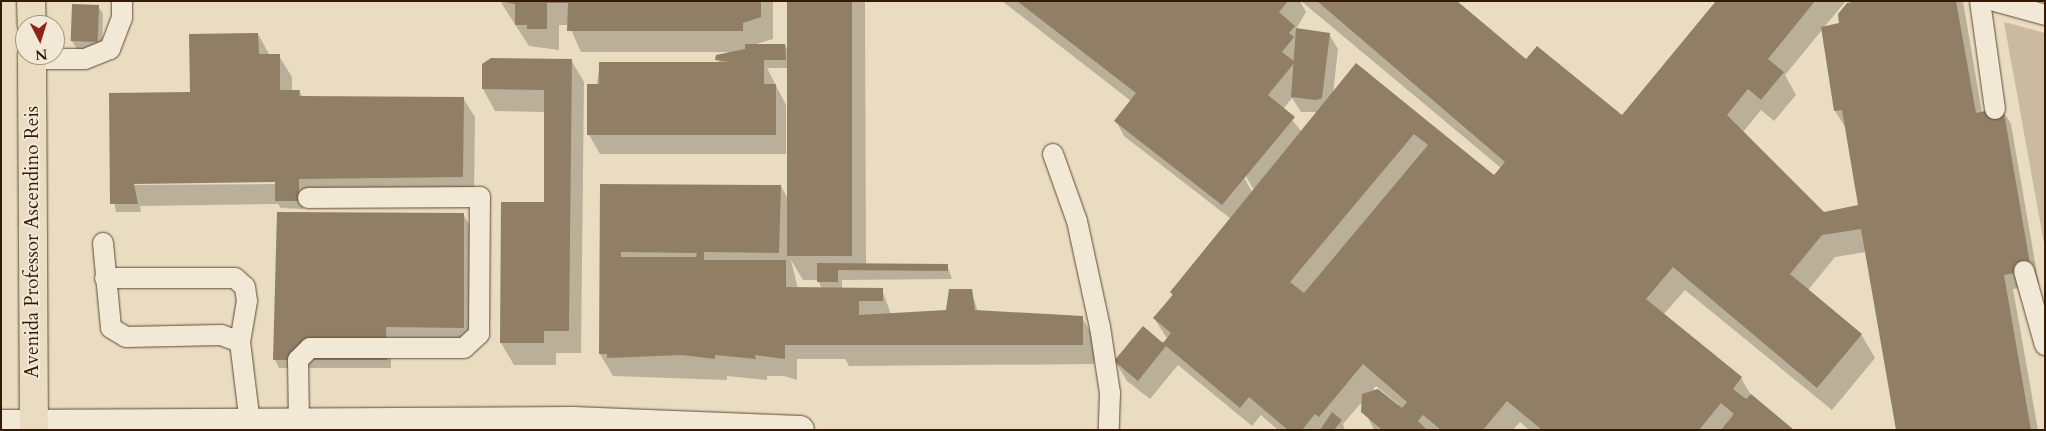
<!DOCTYPE html>
<html>
<head>
<meta charset="utf-8">
<style>
	body { margin:0 }
	#map { position:relative; width:2046px; height:431px; overflow:hidden; background:#e9dcc0; font-family:Cardo,serif }
	div>[style] { position:absolute }
	.green>* { inset:0; background:#cabba0 }
	.shadow>* { inset:0; background:#0003 }
	.building>* { inset:0; background:#917f65; transform-origin:0 0 }
	.roads { filter:drop-shadow(0 0 1px #604a32) drop-shadow(0 0 1px #604a32) }
	.service>* { height:20px; margin:-10px; padding:0 10px; transform-origin:10px; border-radius:10px; background:#f1e8d6 }
	.tertiary>* { height:28px; margin:-14px; padding:0 14px; transform-origin:14px; border-radius:14px; background:#f1e8d6 }
	.trunk>* { height:28px; margin:-14px; padding:0 14px; transform-origin:14px; border-radius:14px; background:#e9dcc0 }
	span { translate:-50% -50%; white-space:nowrap; text-align:center; line-height:1.15; -webkit-text-stroke:4px #f1e8d6; paint-order:stroke }
	.street-label { font-size:19px; color:#321a03 }
	.frame { position:absolute; inset:0; border:2px solid #321a03; pointer-events:none }
	.north { position:absolute; left:15px; top:15px; width:50px; height:50px; box-sizing:border-box; background:#f1e8d6; border:1px solid #a59682; border-radius:50%; rotate:175deg; font-size:14px; font-weight:700; line-height:20px; text-align:center; color:#321a03 }
	.north::after { content:''; display:block; margin:auto; width:18px; height:22px; background:#8f2418; clip-path:polygon(50% 0,100% 100%,50% 72%,0 100%) }
</style>
</head>
<body>
<div id="map">
	<div class="green">
		<i style="clip-path:polygon(2004px 22px,2045px 33px,2045px 249px)"></i>
	</div>
	<div class="shadow">
		<i style="clip-path:polygon(evenodd,500px 1px,773px 1px,773px 39px,756px 44px,785px 45px,789px 52px,788px 1px,865px 1px,866px 265px,947px 265px,952px 279px,842px 280px,842px 289px,882px 290px,891px 314px,947px 312px,971px 290px,978px 312px,1082px 318px,1094px 337px,1094px 364px,849px 366px,845px 359px,797px 359px,797px 380px,784px 376px,767px 376px,767px 380px,727px 376px,727px 380px,613px 376px,600px 354px,601px 185px,781px 186px,789px 201px,789px 68px,767px 68px,786px 105px,786px 154px,600px 154px,589px 135px,600px 63px,718px 62px,728px 52px,581px 52px,569px 25px,559px 25px,559px 50px,529px 46px,500px 1px,791px 260px,803px 280px,818px 280px,822px 289px,798px 289px,791px 260px)"></i>
		<i style="clip-path:polygon(evenodd,1002px 1px,1300px 1px,1306px 12px,1296px 29px,1329px 34px,1338px 49px,1333px 94px,1357px 65px,1494px 177px,1501px 168px,1301px 1px,1455px 1px,1526px 60px,1622px 117px,1717px 1px,1846px 1px,1824px 27px,1840px 24px,1858px 1px,1963px 1px,1982px 113px,2002px 109px,2011px 124px,2039px 285px,2013px 289px,2038px 430px,1898px 430px,1866px 252px,1835px 257px,1808px 290px,1861px 334px,1875px 358px,1832px 410px,1685px 290px,1663px 315px,1741px 378px,1751px 395px,1792px 430px,1529px 430px,1520px 422px,1513px 430px,1374px 430px,1361px 403px,1343px 424px,1345px 430px,1278px 430px,1261px 415px,1252px 426px,1178px 365px,1150px 399px,1127px 381px,1115px 361px,1168px 340px,1154px 318px,1231px 219px,1124px 136px,1116px 121px,1131px 101px,1002px 1px,1822px 30px,1835px 111px,1847px 130px,1859px 206px,1823px 214px,1743px 132px,1761px 110px,1774px 121px,1796px 95px,1785px 75px,1822px 30px,1002px 1px,1292px 98px,1301px 112px,1318px 112px,1302px 132px,1283px 109px,1292px 98px,1002px 1px,1244px 173px,1254px 190px,1254px 195px,1242px 174px,1244px 173px,1002px 1px,1376px 386px,1399px 405px,1397px 406px,1373px 389px,1376px 386px)"></i>
		<i style="clip-path:polygon(98px 6px,103px 14px,102px 50px,77px 49px,72px 41px)"></i>
		<i style="clip-path:polygon(evenodd,258px 34px,270px 56px,279px 56px,292px 77px,292px 91px,299px 91px,303px 97px,463px 98px,475px 117px,474px 197px,303px 204px,303px 209px,281px 208px,278px 204px,140px 206px,141px 212px,116px 212px,111px 184px,192px 94px,258px 34px,276px 181px,276px 184px,128px 185px,128px 183px,276px 181px)"></i>
		<i style="clip-path:polygon(571px 60px,584px 82px,581px 353px,556px 353px,556px 365px,514px 365px,501px 343px,545px 203px,545px 112px,495px 111px,483px 89px,483px 64px)"></i>
		<i style="clip-path:polygon(463px 214px,476px 236px,476px 350px,391px 349px,391px 368px,279px 368px,275px 360px)"></i>
	</div>
	<div class="building">
		<i style="clip-path:polygon(498px 1px,761px 1px,761px 17px,743px 23px,743px 31px,567px 31px,568px 3px,547px 3px,547px 29px,527px 29px,527px 25px,515px 25px,515px 4px)"></i>
		<i style="left:787px;top:1px;width:65px;height:255px"></i>
		<i style="clip-path:polygon(1017px 1px,1288px 1px,1279px 12px,1295px 26px,1289px 33px,1294px 37px,1282px 52px,1295px 62px,1268px 95px,1295px 117px,1222px 205px,1114px 121px,1136px 93px)"></i>
		<i style="clip-path:polygon(evenodd,1317px 1px,1457px 1px,1526px 59px,1537px 46px,1622px 115px,1716px 1px,1815px 1px,1768px 59px,1784px 72px,1761px 100px,1748px 89px,1727px 115px,1824px 212px,1858px 205px,1842px 110px,1834px 111px,1821px 27px,1839px 23px,1838px 14px,1847px 3px,1857px 1px,1956px 1px,1976px 113px,2003px 107px,2031px 270px,2004px 275px,2031px 430px,1896px 430px,1861px 229px,1822px 235px,1790px 274px,1862px 334px,1817px 388px,1673px 267px,1646px 299px,1742px 377px,1733px 389px,1746px 399px,1751px 394px,1794px 430px,1721px 430px,1734px 414px,1721px 403px,1699px 430px,1542px 430px,1507px 401px,1483px 430px,1441px 430px,1423px 415px,1418px 421px,1427px 430px,1382px 430px,1361px 412px,1362px 394px,1378px 389px,1402px 408px,1407px 402px,1363px 364px,1319px 417px,1315px 414px,1302px 430px,1288px 430px,1249px 397px,1240px 408px,1166px 346px,1138px 381px,1114px 361px,1143px 326px,1163px 343px,1171px 333px,1153px 318px,1173px 295px,1170px 292px,1356px 63px,1494px 175px,1505px 162px,1317px 1px,1414px 134px,1428px 145px,1304px 293px,1290px 282px,1414px 134px)"></i>
		<i style="left:72px;top:4px;width:27px;height:37px;rotate:2deg"></i>
		<i style="clip-path:polygon(1296px 28px,1330px 33px,1322px 98px,1316px 100px,1291px 97px)"></i>
		<i style="clip-path:polygon(258px 33px,259px 54px,280px 54px,280px 90px,300px 90px,299px 96px,464px 97px,463px 177px,299px 179px,299px 201px,275px 201px,275px 182px,134px 184px,138px 204px,110px 204px,109px 93px,190px 92px,189px 34px)"></i>
		<i style="clip-path:polygon(745px 44px,785px 44px,786px 60px,764px 60px,764px 84px,776px 84px,776px 135px,587px 135px,587px 84px,599px 84px,599px 62px,729px 62px,715px 60px,716px 55px,745px 49px)"></i>
		<i style="clip-path:polygon(491px 58px,572px 59px,569px 331px,544px 331px,544px 343px,500px 343px,501px 202px,544px 202px,544px 90px,482px 89px,482px 64px)"></i>
		<i style="clip-path:polygon(evenodd,600px 184px,781px 185px,779px 253px,704px 252px,704px 260px,786px 260px,786px 287px,883px 288px,883px 301px,859px 301px,859px 315px,946px 310px,949px 289px,972px 289px,975px 310px,1083px 316px,1083px 345px,785px 345px,785px 359px,755px 355px,756px 359px,715px 355px,715px 359px,682px 355px,607px 358px,607px 354px,599px 354px,600px 184px,621px 252px,697px 253px,696px 257px,621px 257px,621px 252px)"></i>
		<i style="clip-path:polygon(277px 212px,464px 213px,464px 328px,386px 327px,387px 360px,273px 360px)"></i>
		<i style="clip-path:polygon(817px 263px,948px 264px,948px 271px,838px 270px,838px 282px,817px 282px)"></i>
		<i style="clip-path:polygon(1332px 412px,1342px 420px,1334px 430px,1320px 430px)"></i>
	</div>
	<div class="roads">
		<div class="service">
			<i style="left:1980px;top:1px;width:109px;rotate:82.1deg"></i>
			<i style="left:1995px;top:1px;width:52px;rotate:15.6deg"></i>
			<i style="left:32px;top:59px;width:53px"></i>
			<i style="left:85px;top:59px;width:27px;rotate:-22deg"></i>
			<i style="left:110px;top:49px;width:33px;rotate:-69deg"></i>
			<i style="left:122px;top:18px;width:17px;rotate:-90deg"></i>
			<i style="left:1053px;top:154px;width:71px;rotate:70.3deg"></i>
			<i style="left:1077px;top:221px;width:108px;rotate:77.8deg"></i>
			<i style="left:1100px;top:327px;width:67px;rotate:81.4deg"></i>
			<i style="left:1110px;top:393px;width:37px;rotate:92deg"></i>
			<i style="left:103px;top:243px;width:85px;rotate:84.6deg"></i>
			<i style="left:111px;top:328px;width:17px;rotate:31deg"></i>
			<i style="left:126px;top:337px;width:95px;rotate:-1.2deg"></i>
			<i style="left:221px;top:335px;width:20px;rotate:20deg"></i>
			<i style="left:240px;top:342px;width:82px;rotate:83deg"></i>
			<i style="left:2024px;top:271px;width:77px;rotate:74.2deg"></i>
			<i style="left:105px;top:278px;width:130px"></i>
			<i style="left:235px;top:278px;width:13px;rotate:42deg"></i>
			<i style="left:245px;top:287px;width:14px;rotate:82deg"></i>
			<i style="left:247px;top:301px;width:42px;rotate:99.7deg"></i>
			<i style="left:299px;top:423px;width:63px;rotate:-90.9deg"></i>
			<i style="left:298px;top:360px;width:17px;rotate:-45deg"></i>
			<i style="left:310px;top:348px;width:154px"></i>
			<i style="left:464px;top:348px;width:21px;rotate:-43deg"></i>
			<i style="left:479px;top:334px;width:137px;rotate:-89.6deg"></i>
			<i style="left:480px;top:197px;width:172px;rotate:179.7deg"></i>
		</div>
		<div class="tertiary">
			<i style="left:1px;top:424px;width:572px;rotate:-0.3deg"></i>
			<i style="left:573px;top:421px;width:227px;rotate:2.3deg"></i>
		</div>
		<div class="trunk">
			<i style="left:31px;top:1px;width:24px;rotate:88deg"></i>
			<i style="left:32px;top:55px;width:375px;rotate:89.7deg"></i>
		</div>
	</div>
	<div class="street-label">
		<span style="left:33px;top:242px;rotate:-90deg">Avenida Professor Ascendino Reis</span>
	</div>
	<div class="frame"></div>
	<div class="north">N</div>
</div>
</body>
</html>
